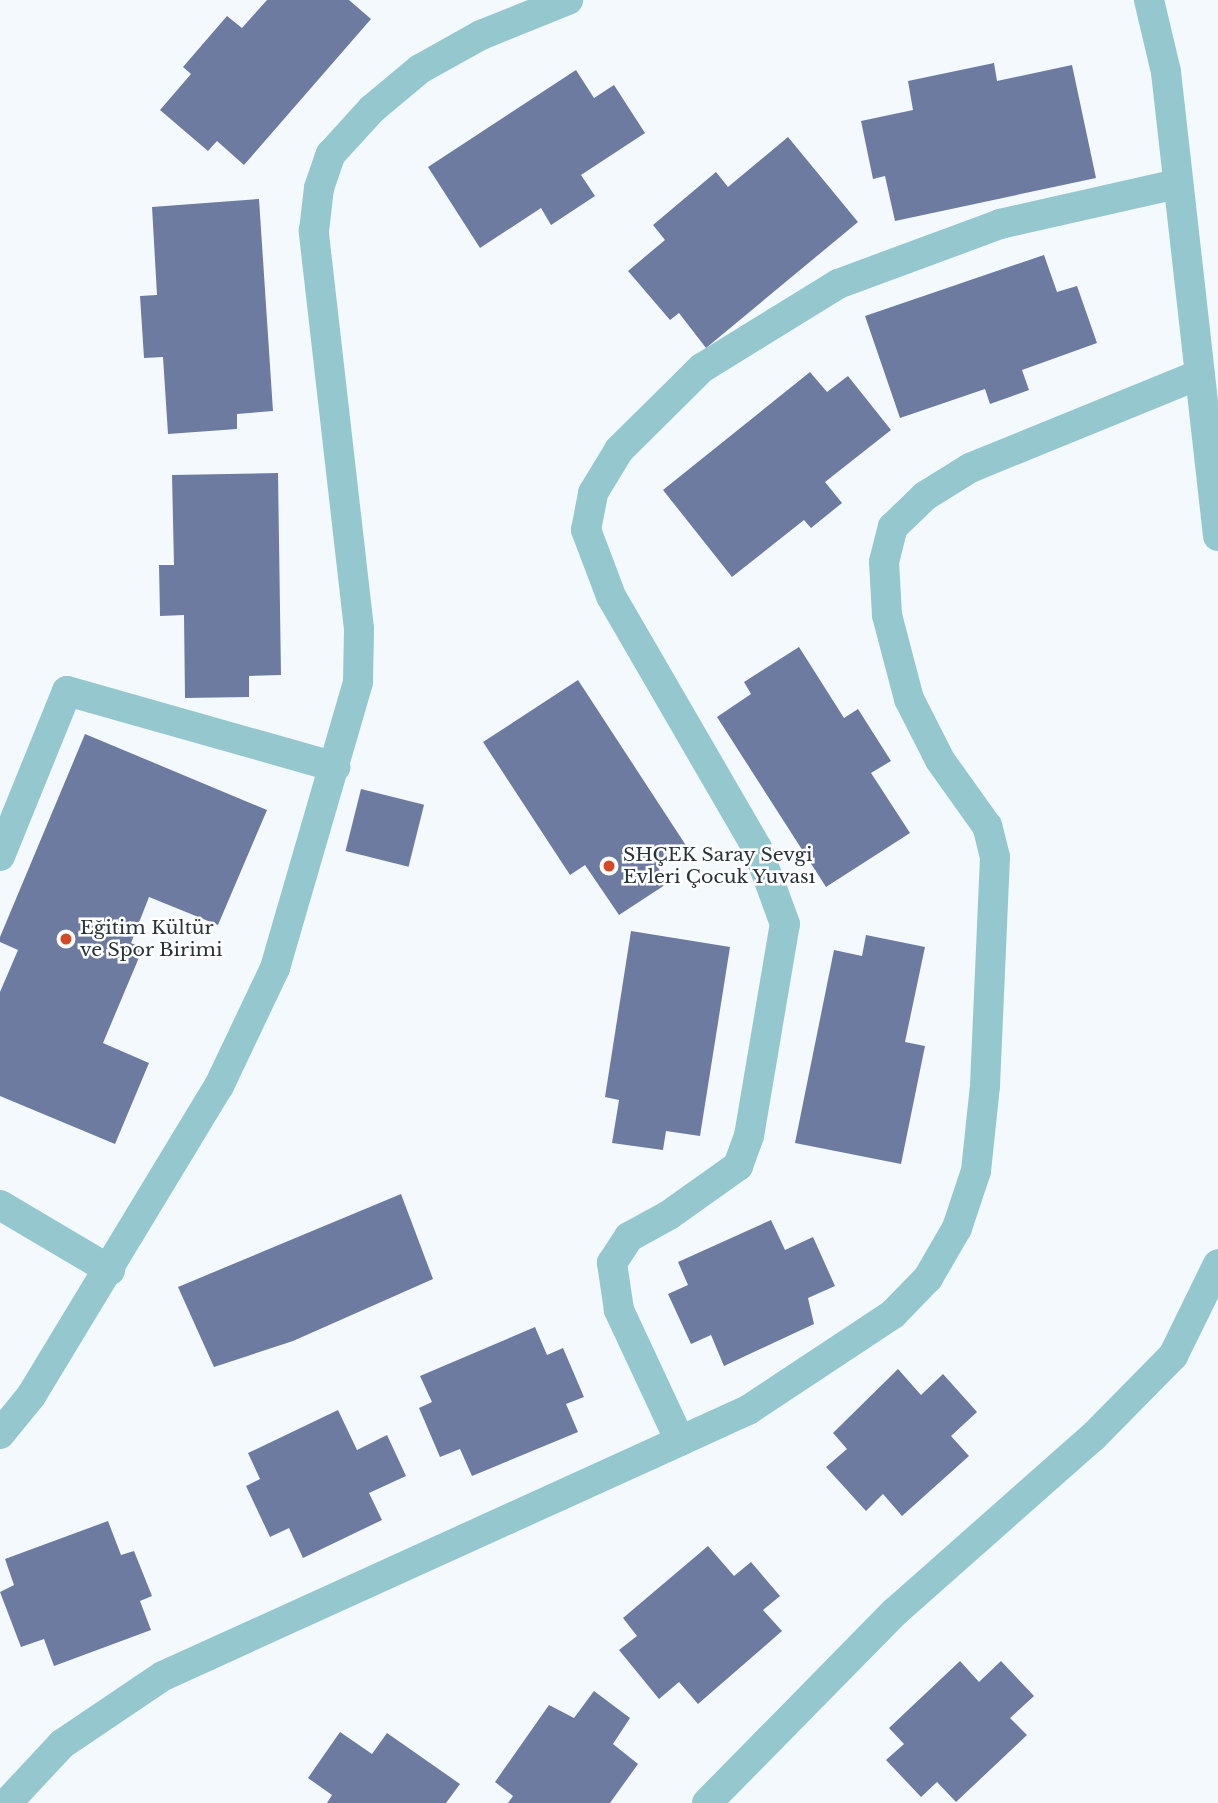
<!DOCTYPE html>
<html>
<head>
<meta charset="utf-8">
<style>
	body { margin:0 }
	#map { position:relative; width:1218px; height:1803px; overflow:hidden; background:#f3f9fc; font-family:"Libre Baskerville",serif }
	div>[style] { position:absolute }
	.building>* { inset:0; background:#6d7ba1; transform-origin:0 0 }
	.lane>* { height:30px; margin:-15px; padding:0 15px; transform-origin:15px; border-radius:15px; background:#94c8ce }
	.dots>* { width:19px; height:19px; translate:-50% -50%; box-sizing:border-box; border:4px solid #fff; border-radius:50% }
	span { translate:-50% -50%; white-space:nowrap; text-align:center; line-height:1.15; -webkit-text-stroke:5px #fff; paint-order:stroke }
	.poi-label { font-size:19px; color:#29333a }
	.left { translate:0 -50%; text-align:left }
</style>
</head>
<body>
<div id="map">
	<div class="building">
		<i style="clip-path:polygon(267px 0,349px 0,371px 19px,244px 165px,217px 141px,208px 151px,160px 110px,191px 74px,183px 67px,227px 16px,242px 28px)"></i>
		<i style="clip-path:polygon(994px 63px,997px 81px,1072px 65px,1096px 178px,895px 221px,885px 176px,873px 179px,861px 121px,913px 110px,908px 81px)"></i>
		<i style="clip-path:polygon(576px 70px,594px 98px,614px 85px,645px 133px,581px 175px,595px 196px,551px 225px,541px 208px,480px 248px,428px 167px)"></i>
		<i style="clip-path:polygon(788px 137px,858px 222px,706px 348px,679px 313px,670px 320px,628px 271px,665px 240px,653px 225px,716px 172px,728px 187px)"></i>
		<i style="clip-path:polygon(259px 199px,273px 411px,237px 414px,237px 429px,168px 434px,163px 357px,144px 358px,140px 296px,157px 295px,152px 207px)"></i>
		<i style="clip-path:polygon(1044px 255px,1057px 292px,1077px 286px,1097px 343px,1022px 370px,1029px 390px,990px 404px,985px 389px,900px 418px,865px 316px)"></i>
		<i style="clip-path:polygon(810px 372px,827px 392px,848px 376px,891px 430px,825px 482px,842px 503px,811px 528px,804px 520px,732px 577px,663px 490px)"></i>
		<i style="clip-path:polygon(278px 473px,281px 675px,249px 676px,249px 697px,185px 698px,184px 615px,160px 616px,159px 565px,174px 565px,172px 475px)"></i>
		<i style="clip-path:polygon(799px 647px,844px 718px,858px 709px,891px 761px,871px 773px,910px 833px,826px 887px,717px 717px,751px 694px,744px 682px)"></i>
		<i style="clip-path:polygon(578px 680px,687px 847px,657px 866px,668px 883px,619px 915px,585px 865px,570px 875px,483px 742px)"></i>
		<i style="clip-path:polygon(85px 734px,267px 810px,218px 925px,149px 897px,131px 943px,143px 948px,103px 1043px,149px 1063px,115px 1144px,0 1096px,0 992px,18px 950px,0 942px,0 937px)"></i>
		<i style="left:361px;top:789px;width:65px;height:64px;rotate:14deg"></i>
		<i style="clip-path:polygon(631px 931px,730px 947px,700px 1136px,666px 1131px,663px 1150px,612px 1143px,619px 1100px,605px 1097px)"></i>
		<i style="clip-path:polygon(866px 935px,925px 947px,905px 1042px,925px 1046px,901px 1164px,795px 1143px,834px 950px,862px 956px)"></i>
		<i style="clip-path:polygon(401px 1194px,433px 1279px,293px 1341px,214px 1367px,178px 1287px)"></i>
		<i style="clip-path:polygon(771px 1220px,785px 1250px,813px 1237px,835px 1286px,808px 1298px,814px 1324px,724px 1366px,711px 1335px,691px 1344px,668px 1294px,688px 1285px,678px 1262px)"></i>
		<i style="clip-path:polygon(535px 1327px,547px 1355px,563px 1348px,584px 1397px,566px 1404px,578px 1432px,472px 1476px,460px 1449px,440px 1457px,419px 1408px,432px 1402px,420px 1376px)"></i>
		<i style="clip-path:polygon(898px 1369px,921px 1395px,943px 1374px,977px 1412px,951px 1436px,969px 1456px,902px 1516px,883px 1494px,866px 1511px,826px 1467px,847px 1449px,833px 1433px)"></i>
		<i style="clip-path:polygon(338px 1410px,357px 1450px,387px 1435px,406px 1476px,369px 1493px,382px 1520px,303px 1558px,289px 1528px,270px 1537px,246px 1486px,260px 1479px,248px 1453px)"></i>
		<i style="clip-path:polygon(108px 1521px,121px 1555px,134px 1551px,152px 1596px,140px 1601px,151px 1630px,54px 1666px,44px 1639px,21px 1647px,0 1592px,14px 1585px,5px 1559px)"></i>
		<i style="clip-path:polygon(708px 1546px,734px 1576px,751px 1562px,780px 1596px,763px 1610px,782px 1631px,698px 1704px,679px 1682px,659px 1699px,619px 1650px,637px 1636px,623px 1618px)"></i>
		<i style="clip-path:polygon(960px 1661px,979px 1682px,1001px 1661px,1034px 1696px,1010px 1718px,1027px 1735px,956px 1802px,937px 1782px,921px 1797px,886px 1760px,904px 1744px,889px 1728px)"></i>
		<i style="clip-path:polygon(594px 1691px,630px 1718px,613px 1744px,638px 1764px,610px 1803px,508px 1803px,513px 1796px,495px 1782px,549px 1705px,574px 1718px)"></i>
		<i style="clip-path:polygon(340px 1732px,372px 1754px,387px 1733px,460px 1784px,446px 1803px,327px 1803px,332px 1795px,308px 1778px)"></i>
	</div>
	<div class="lane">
		<i style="left:1149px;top:0;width:74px;rotate:76.7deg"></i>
		<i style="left:1166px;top:72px;width:467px;rotate:83.6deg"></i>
		<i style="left:0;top:856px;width:178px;rotate:-67.9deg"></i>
		<i style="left:67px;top:691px;width:279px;rotate:15.8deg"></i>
		<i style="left:0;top:1205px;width:128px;rotate:30.6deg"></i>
		<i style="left:0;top:1434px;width:49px;rotate:-50.8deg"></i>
		<i style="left:31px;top:1396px;width:363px;rotate:-58.8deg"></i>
		<i style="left:219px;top:1086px;width:131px;rotate:-64.6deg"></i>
		<i style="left:275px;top:968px;width:298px;rotate:-73.8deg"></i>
		<i style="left:358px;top:682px;width:53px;rotate:-88.9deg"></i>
		<i style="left:359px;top:629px;width:401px;rotate:-96.5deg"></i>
		<i style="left:314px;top:231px;width:43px;rotate:-83.4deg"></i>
		<i style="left:319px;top:188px;width:36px;rotate:-71deg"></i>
		<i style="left:331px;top:154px;width:61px;rotate:-47.7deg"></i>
		<i style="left:372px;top:109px;width:62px;rotate:-39.8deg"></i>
		<i style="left:420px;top:69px;width:70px;rotate:-29.1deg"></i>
		<i style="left:481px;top:35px;width:94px;rotate:-21.9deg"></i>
		<i style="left:680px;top:1441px;width:75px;rotate:-24.5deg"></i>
		<i style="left:748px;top:1410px;width:174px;rotate:-33.5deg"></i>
		<i style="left:893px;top:1314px;width:50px;rotate:-45.8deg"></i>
		<i style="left:928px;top:1278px;width:58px;rotate:-59.9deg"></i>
		<i style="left:957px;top:1228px;width:60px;rotate:-71.6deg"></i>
		<i style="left:976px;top:1171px;width:85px;rotate:-84deg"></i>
		<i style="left:985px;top:1086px;width:229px;rotate:-87.5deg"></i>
		<i style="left:995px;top:857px;width:32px;rotate:-104deg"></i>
		<i style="left:987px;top:826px;width:81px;rotate:-125.5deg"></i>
		<i style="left:940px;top:760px;width:68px;rotate:-116.9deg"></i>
		<i style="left:909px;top:699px;width:87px;rotate:-104.7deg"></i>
		<i style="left:887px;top:615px;width:53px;rotate:-93.2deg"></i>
		<i style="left:884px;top:562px;width:36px;rotate:-76deg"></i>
		<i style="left:893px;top:527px;width:45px;rotate:-44.1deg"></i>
		<i style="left:925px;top:496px;width:53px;rotate:-31.9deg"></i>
		<i style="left:970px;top:468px;width:248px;rotate:-22.2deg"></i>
		<i style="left:7px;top:1803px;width:81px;rotate:-47deg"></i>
		<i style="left:62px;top:1744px;width:122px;rotate:-34deg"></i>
		<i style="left:163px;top:1676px;width:568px;rotate:-24.44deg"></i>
		<i style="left:680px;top:1441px;width:145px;rotate:-115deg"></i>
		<i style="left:619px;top:1310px;width:48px;rotate:-98.5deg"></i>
		<i style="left:612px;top:1263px;width:31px;rotate:-57deg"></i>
		<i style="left:629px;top:1237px;width:46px;rotate:-28.8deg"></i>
		<i style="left:669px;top:1215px;width:85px;rotate:-35.4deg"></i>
		<i style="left:738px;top:1166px;width:32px;rotate:-70deg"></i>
		<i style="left:749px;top:1136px;width:215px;rotate:-80.4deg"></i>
		<i style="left:785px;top:924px;width:81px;rotate:-110.2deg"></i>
		<i style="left:757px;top:848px;width:291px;rotate:-120.1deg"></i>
		<i style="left:611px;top:596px;width:71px;rotate:-110.7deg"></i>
		<i style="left:586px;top:530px;width:38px;rotate:-79deg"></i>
		<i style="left:593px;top:493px;width:50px;rotate:-58.8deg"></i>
		<i style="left:619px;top:450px;width:117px;rotate:-44.7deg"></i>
		<i style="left:702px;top:368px;width:160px;rotate:-31.7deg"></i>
		<i style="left:838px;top:284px;width:173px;rotate:-20.3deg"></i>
		<i style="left:1000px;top:224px;width:182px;rotate:-12.7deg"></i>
		<i style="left:707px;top:1803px;width:269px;rotate:-45.5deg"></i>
		<i style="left:896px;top:1611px;width:263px;rotate:-41.5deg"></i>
		<i style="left:1093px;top:1437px;width:114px;rotate:-45.4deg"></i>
		<i style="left:1173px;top:1356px;width:102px;rotate:-63.9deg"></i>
	</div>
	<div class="dots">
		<i style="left:609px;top:866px;background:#d34a26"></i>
		<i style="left:66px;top:939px;background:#d34a26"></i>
	</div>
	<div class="poi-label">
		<span class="left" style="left:623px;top:866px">SHÇEK Saray Sevgi<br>Evleri Çocuk Yuvası</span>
		<span class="left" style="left:80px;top:939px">Eğitim Kültür<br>ve Spor Birimi</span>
	</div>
</div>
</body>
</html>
